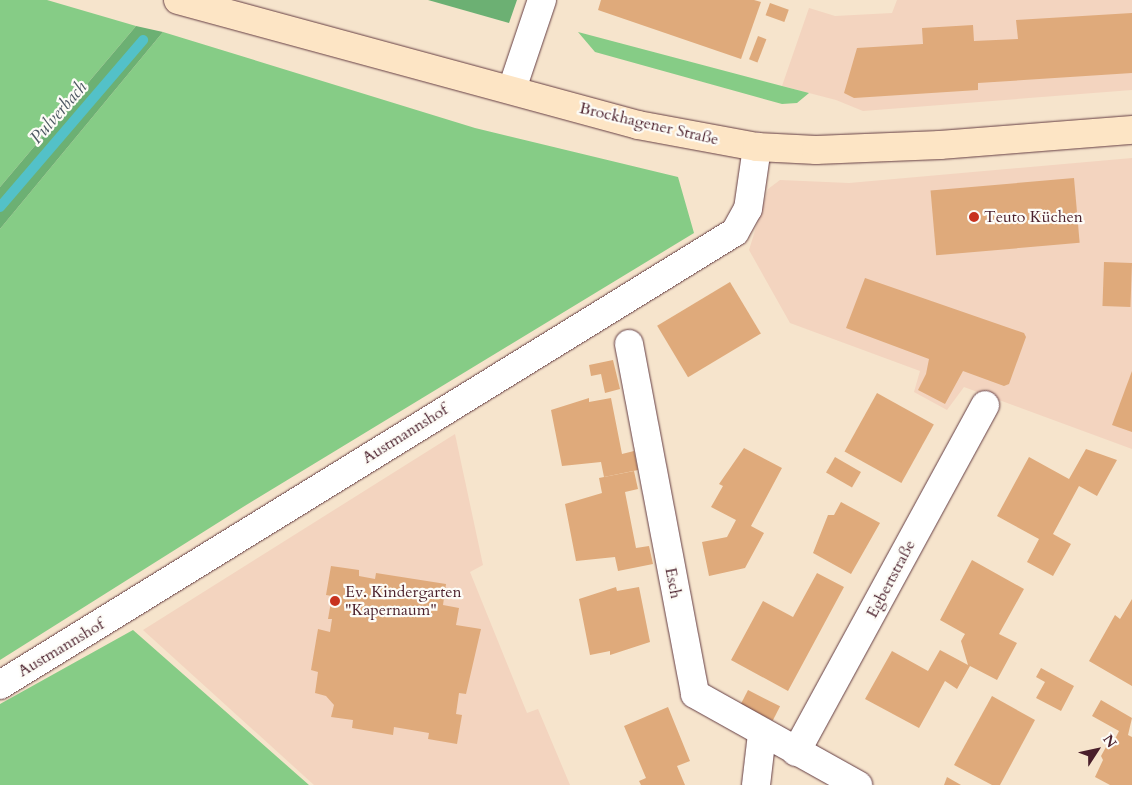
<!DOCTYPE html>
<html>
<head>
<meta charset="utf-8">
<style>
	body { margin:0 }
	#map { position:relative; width:1132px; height:785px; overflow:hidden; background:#f6e4cc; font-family:Cardo,serif }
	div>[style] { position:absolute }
	.built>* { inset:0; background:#f3d4bf }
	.green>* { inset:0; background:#86cc86 }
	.forest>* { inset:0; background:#6cb073 }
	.stream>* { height:10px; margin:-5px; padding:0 5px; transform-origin:5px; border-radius:5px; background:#53c1c8 }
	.building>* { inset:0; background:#dfaa7b; transform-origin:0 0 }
	.roads { filter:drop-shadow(0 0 1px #643d43) drop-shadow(0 0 1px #643d43) }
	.street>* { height:28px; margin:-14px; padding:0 14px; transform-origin:14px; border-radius:14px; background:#fff }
	.secondary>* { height:28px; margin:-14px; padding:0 14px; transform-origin:14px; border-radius:14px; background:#fde5c5 }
	.dots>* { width:14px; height:14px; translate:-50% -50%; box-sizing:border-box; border:2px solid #fdfcf7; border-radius:50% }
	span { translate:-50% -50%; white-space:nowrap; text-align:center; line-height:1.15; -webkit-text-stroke:4.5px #fdfcf7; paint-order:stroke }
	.street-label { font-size:16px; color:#4a1f2b }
	.poi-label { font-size:16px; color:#4a1f2b }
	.left { translate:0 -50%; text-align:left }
	.water-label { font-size:18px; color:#4d5862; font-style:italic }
	.north { position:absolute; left:1072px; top:725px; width:50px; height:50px; -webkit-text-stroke:4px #fdfcf7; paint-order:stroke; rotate:55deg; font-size:14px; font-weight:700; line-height:20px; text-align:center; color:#4a1f2b }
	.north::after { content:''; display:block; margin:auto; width:18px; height:22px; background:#4a1f2b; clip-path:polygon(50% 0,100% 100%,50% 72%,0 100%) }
</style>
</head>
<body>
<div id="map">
	<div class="built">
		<i style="clip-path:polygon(897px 0,1132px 0,1132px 90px,863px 111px,836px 100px,782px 86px,809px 8px,835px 16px,892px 13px)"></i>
		<i style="clip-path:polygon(1132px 158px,1132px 449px,964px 387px,947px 410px,914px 392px,920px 371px,790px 323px,749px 250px,768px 189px,780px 180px,849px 183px)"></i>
		<i style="clip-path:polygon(455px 434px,483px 565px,470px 572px,527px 713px,538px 709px,570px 785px,314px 785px,143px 630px)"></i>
	</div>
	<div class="green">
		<i style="clip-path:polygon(0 0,47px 0,136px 26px,0 187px)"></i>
		<i style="clip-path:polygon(163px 32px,475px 128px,678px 177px,694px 233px,243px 507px,0 660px,0 229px)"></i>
		<i style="clip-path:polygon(578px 32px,782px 86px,809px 93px,797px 103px,782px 104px,595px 52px)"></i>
		<i style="clip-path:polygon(133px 630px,309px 785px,310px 785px,0 785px,0 704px)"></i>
	</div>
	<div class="forest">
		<i style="clip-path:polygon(428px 0,517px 0,509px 23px)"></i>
		<i style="clip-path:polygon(136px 26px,163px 32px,0 229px,0 187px)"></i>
	</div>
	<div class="stream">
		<i style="left:0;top:207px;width:220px;rotate:-49.4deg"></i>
	</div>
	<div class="building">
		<i style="clip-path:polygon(601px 0,754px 0,761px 2px,741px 59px,598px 10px)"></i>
		<i style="left:770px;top:3px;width:20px;height:13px;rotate:20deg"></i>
		<i style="clip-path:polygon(1132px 13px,1132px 73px,978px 83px,978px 90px,854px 98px,844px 93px,857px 48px,923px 44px,922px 28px,973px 25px,974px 41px,1018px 39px,1016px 20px)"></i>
		<i style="left:758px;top:36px;width:9px;height:25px;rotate:21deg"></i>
		<i style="left:1074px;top:178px;width:65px;height:144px;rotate:85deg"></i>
		<i style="left:1104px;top:262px;width:28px;height:44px;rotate:2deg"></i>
		<i style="clip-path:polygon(865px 278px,1024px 333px,1026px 337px,1009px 384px,1004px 386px,963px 371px,945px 404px,918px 390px,926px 374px,929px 359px,846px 328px)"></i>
		<i style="left:730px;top:282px;width:60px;height:85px;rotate:59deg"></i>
		<i style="clip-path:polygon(613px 360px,620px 389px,605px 393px,601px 374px,591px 376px,589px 365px)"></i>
		<i style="clip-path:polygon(1132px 371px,1132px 432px,1112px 425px)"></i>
		<i style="left:877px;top:393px;width:65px;height:67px;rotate:29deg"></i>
		<i style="clip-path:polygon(589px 398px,589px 402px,611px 398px,622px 454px,634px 451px,638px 470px,604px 477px,601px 462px,562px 466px,551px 410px)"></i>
		<i style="clip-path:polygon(744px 448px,782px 468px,751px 526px,764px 533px,745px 568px,709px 576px,702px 542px,727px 537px,736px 520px,711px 507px,723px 486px,719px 484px)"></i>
		<i style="clip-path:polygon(1086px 449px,1117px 460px,1097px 496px,1079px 486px,1053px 534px,1071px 544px,1053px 576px,1027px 562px,1039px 539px,997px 516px,1029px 457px,1069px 479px)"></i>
		<i style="left:835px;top:457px;width:30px;height:18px;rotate:30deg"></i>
		<i style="clip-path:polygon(634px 471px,638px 489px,625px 492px,636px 548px,649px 546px,653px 564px,618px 571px,615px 557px,576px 561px,565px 504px,602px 493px,599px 478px)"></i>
		<i style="clip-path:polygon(841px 502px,880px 523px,851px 574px,813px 553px,828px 515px,834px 515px)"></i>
		<i style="clip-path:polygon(972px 560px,1024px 589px,999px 634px,1017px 643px,997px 680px,970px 666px,957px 689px,945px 681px,919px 728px,865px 699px,892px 651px,928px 671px,940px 650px,968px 665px,961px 641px,965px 634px,940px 620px)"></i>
		<i style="clip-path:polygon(331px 566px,359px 570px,359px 576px,375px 579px,376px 573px,446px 584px,443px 605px,459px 608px,456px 625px,481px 629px,466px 694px,459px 693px,456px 714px,462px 715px,457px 744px,428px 739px,429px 733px,394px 727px,393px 735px,352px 728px,353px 720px,331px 717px,334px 705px,326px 696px,315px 693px,318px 672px,311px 670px,318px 629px,330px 632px,332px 619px,328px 619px,332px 596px,326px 595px)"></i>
		<i style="clip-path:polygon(817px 573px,844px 587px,788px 691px,731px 660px,763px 601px,793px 617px)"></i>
		<i style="clip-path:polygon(616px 587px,617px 591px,639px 587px,650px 642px,610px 655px,610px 651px,590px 655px,579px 599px)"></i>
		<i style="clip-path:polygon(1132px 599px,1132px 686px,1089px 661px,1115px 615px,1120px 619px)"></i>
		<i style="clip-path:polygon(1041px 668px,1074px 686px,1061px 711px,1036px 698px,1045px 682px,1036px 677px)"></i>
		<i style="left:748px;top:690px;width:36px;height:16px;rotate:27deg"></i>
		<i style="clip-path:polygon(992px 696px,1035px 720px,1000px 785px,992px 785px,954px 765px)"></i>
		<i style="clip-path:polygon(1101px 700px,1132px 718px,1128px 735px,1132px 737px,1132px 785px,1110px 785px,1095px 777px,1103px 760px,1101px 756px,1106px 747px,1111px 747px,1119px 731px,1092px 716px)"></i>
		<i style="clip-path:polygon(668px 707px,690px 761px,677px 766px,685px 785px,641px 785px,639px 781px,646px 778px,624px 726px)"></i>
		<i style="clip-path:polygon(947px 777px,961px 785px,944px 785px)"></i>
	</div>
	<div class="roads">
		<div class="street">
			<i style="left:512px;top:89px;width:94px;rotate:-71.4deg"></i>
			<i style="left:629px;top:344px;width:356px;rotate:79.3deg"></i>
			<i style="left:695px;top:694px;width:187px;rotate:29.2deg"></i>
			<i style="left:0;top:685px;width:863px;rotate:-31.65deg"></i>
			<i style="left:735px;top:232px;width:26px;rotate:-61deg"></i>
			<i style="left:748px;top:209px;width:63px;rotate:-81.7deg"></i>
			<i style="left:796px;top:752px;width:395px;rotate:-61.4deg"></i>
			<i style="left:756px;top:785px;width:51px;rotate:-83.3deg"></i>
		</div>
		<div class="secondary">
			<i style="left:178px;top:0;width:477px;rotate:15.2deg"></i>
			<i style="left:638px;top:125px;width:121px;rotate:10.5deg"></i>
			<i style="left:757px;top:147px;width:59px;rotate:2.9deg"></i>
			<i style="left:816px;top:150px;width:124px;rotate:-2.3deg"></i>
			<i style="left:940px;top:145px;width:193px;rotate:-4.5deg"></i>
		</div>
	</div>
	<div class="dots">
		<i style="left:974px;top:217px;background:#c8321e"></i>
		<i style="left:335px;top:601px;background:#c8321e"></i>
	</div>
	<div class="street-label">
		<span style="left:649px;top:124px;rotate:13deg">Brockhagener Straße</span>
		<span style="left:405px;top:434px;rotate:-32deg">Austmannshof</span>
		<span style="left:891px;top:579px;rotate:-62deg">Egbertstraße</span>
		<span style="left:673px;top:583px;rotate:79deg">Esch</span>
		<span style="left:61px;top:648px;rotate:-31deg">Austmannshof</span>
	</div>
	<div class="poi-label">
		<span class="left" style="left:984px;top:217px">Teuto Küchen</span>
		<span class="left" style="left:345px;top:601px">Ev. Kindergarten<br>"Kapernaum"</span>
	</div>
	<div class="water-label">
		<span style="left:59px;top:113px;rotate:-49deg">Pulverbach</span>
	</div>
	<div class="north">N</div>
</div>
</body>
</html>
